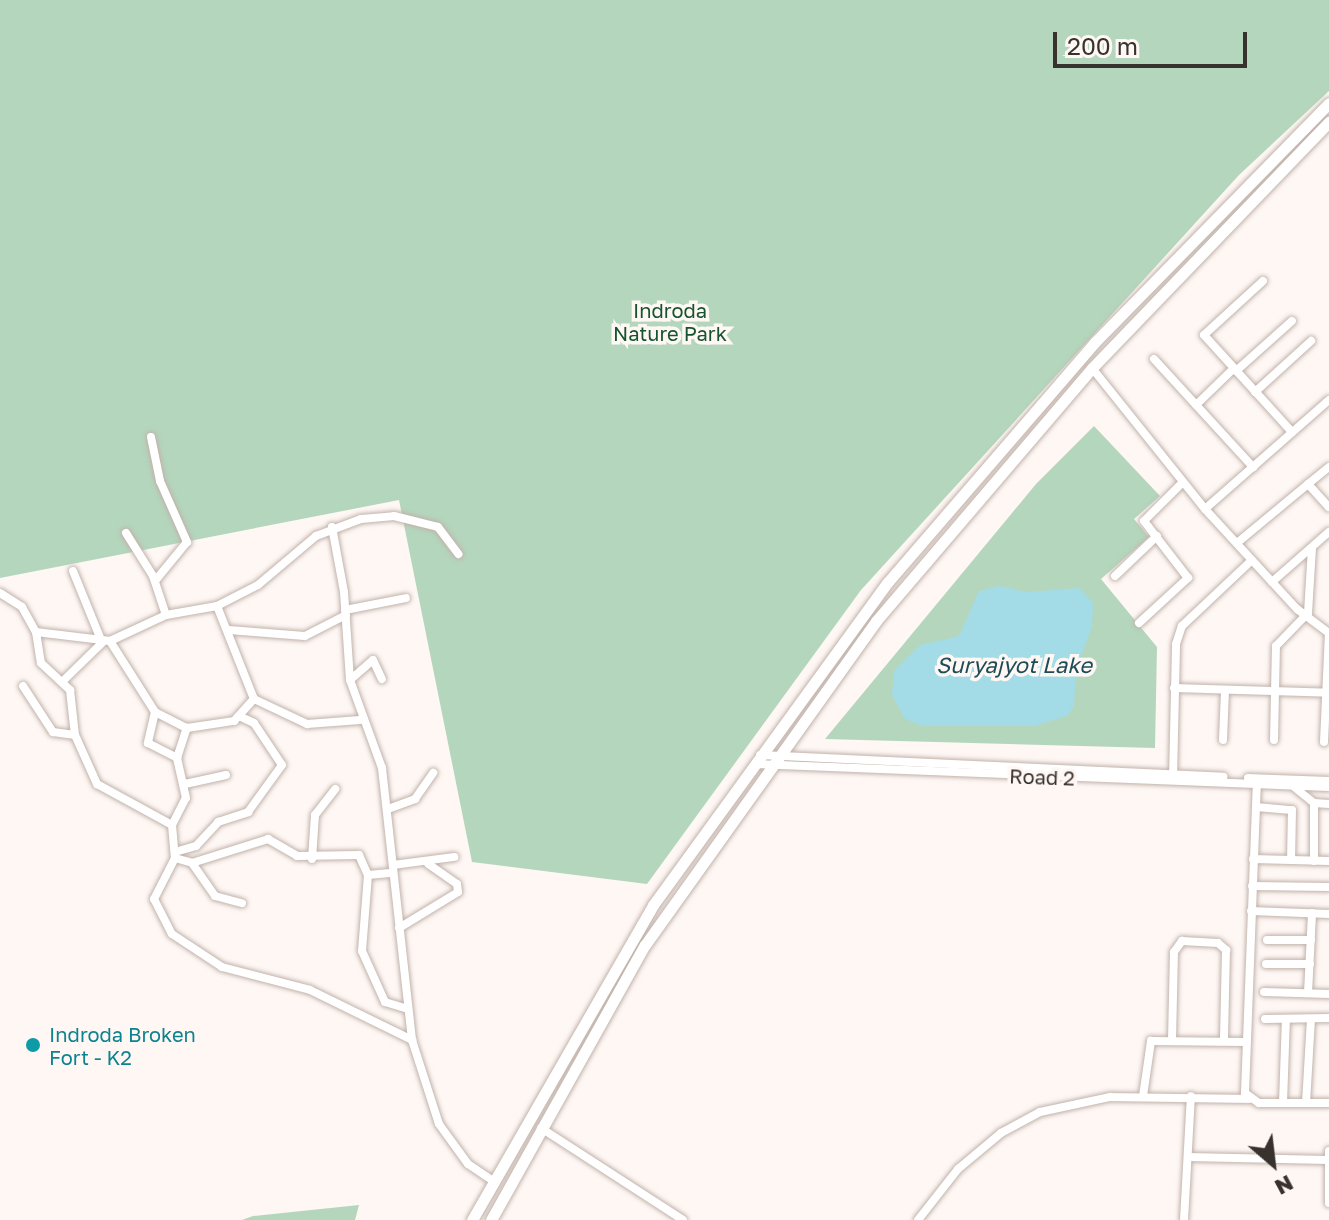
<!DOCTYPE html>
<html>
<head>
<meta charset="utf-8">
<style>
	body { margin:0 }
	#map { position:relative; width:1329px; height:1220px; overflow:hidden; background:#fef7f4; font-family:"Golos Text",sans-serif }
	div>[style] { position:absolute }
	.green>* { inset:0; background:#b4d6bd }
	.water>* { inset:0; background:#a3dbe7 }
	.roads { filter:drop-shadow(0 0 2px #c1b2aa) drop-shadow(0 0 2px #c1b2aa) }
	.minor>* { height:8px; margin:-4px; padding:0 4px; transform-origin:4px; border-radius:4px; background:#fff }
	.highway>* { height:11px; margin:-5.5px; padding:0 5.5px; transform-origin:5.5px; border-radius:5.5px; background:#fff }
	.dots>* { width:22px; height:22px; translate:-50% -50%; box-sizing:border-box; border:4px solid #fef7f4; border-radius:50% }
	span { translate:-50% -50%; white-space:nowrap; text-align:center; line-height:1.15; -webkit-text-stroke:7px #fef7f4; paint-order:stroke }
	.park-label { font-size:20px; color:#15542e }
	.street-label { font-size:20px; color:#38322f }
	.culture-label { font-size:20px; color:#0d838f }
	.left { translate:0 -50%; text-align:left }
	.water-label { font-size:22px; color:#1c4c56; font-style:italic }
	.north { position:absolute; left:1233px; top:1124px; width:80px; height:80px; -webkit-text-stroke:6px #fef7f4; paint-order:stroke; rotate:152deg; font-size:22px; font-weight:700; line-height:32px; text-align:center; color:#38322f }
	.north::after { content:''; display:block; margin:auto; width:28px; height:36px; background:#38322f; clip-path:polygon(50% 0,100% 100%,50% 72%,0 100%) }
	.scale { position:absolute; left:1053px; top:32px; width:194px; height:36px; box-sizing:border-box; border:4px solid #38322f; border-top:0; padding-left:10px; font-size:24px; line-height:28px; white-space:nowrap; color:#38322f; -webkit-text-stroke:6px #fef7f4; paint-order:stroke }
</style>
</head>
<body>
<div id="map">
	<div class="green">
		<i style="clip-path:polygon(0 0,1329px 0,1329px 91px,1239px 175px,861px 590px,647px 884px,472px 862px,399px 500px,0 578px)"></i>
		<i style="clip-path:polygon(1094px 426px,1160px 496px,1134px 519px,1149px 537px,1101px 579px,1157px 647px,1155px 748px,825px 739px,1036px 484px)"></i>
		<i style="clip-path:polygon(359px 1205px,355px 1220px,242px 1220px,253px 1216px)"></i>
	</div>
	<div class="water">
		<i style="clip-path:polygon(999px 586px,1027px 592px,1079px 588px,1093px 603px,1092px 627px,1076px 669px,1074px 707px,1067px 716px,1034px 726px,923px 726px,905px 719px,892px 695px,894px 671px,920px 645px,959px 636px,979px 591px)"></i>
	</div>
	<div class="roads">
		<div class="minor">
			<i style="left:1263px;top:281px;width:80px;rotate:137.5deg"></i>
			<i style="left:1204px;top:335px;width:131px;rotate:47.8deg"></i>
			<i style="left:1154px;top:359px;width:147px;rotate:47.5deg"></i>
			<i style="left:1092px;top:368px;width:181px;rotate:51.3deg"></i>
			<i style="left:1205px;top:509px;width:136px;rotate:47.4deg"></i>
			<i style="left:1297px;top:609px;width:40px;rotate:37deg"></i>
			<i style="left:1236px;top:371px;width:75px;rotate:-41.8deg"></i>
			<i style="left:1255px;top:392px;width:76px;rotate:-42.3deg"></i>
			<i style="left:1196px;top:405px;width:53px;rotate:-44.2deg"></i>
			<i style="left:151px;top:437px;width:45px;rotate:78.4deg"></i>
			<i style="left:160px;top:481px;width:67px;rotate:66.1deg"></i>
			<i style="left:187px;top:542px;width:50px;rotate:129.4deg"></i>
			<i style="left:1308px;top:484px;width:27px;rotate:-39deg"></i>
			<i style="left:1205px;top:509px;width:165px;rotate:-41.3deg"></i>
			<i style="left:332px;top:527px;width:66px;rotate:79.5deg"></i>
			<i style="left:344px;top:592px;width:88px;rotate:86.1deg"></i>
			<i style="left:350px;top:680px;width:94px;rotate:70deg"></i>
			<i style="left:382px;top:768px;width:274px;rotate:83.7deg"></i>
			<i style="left:126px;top:533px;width:51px;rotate:57.9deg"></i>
			<i style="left:153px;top:576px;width:41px;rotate:71.6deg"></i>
			<i style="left:1237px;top:543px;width:92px;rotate:-39.7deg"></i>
			<i style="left:1308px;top:484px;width:31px;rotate:48deg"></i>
			<i style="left:73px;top:571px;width:74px;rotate:67.9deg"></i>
			<i style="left:1115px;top:576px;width:58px;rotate:-43.6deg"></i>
			<i style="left:1272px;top:582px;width:76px;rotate:-41.3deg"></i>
			<i style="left:0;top:593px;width:26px;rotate:32deg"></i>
			<i style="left:22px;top:607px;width:29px;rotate:61deg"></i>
			<i style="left:36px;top:632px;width:31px;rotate:81deg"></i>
			<i style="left:41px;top:663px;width:40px;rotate:43deg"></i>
			<i style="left:70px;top:690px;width:45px;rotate:83.7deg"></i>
			<i style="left:75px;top:735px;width:54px;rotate:65.8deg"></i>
			<i style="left:97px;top:784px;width:85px;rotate:28.7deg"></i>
			<i style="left:172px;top:825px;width:33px;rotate:85deg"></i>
			<i style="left:175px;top:858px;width:18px;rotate:16deg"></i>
			<i style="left:192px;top:863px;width:80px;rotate:-17.5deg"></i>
			<i style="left:268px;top:839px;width:34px;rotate:30deg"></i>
			<i style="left:297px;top:856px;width:62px;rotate:-0.9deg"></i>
			<i style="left:359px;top:855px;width:22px;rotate:66deg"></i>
			<i style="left:368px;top:875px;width:76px;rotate:94.5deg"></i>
			<i style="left:362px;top:951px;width:56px;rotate:65.7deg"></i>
			<i style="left:385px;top:1002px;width:24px;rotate:17deg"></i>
			<i style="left:217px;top:606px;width:100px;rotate:68.3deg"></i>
			<i style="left:345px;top:610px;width:62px;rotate:-11.1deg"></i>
			<i style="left:1139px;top:623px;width:67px;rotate:-42.6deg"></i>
			<i style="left:1188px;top:578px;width:72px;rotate:-127.7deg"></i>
			<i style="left:1144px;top:521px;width:55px;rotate:-45deg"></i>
			<i style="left:229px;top:630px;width:76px;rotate:4.5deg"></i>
			<i style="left:305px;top:636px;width:46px;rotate:-27.1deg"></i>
			<i style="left:36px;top:632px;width:75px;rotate:6.9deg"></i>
			<i style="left:110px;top:641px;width:62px;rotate:-24.9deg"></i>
			<i style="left:166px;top:615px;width:52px;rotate:-10deg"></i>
			<i style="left:217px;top:606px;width:46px;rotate:-27.1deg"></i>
			<i style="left:258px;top:585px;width:76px;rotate:-40.2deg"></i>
			<i style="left:316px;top:536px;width:48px;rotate:-20.7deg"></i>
			<i style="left:361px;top:519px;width:33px;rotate:-5deg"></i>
			<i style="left:394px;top:516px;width:45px;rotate:14deg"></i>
			<i style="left:438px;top:527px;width:34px;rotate:53deg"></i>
			<i style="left:110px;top:641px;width:84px;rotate:57.6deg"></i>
			<i style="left:155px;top:712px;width:36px;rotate:27deg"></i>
			<i style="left:64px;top:680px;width:56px;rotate:-44.3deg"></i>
			<i style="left:350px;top:680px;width:30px;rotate:-41deg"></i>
			<i style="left:373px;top:660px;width:21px;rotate:65deg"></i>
			<i style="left:23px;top:686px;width:55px;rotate:56.9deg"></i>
			<i style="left:53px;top:732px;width:22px;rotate:8deg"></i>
			<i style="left:1174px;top:688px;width:155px;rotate:1.8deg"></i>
			<i style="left:155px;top:712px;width:32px;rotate:103deg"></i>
			<i style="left:148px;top:743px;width:33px;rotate:27deg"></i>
			<i style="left:1223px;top:740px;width:50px;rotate:-87.7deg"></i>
			<i style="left:1274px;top:740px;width:94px;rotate:-88.8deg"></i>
			<i style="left:1276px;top:646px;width:46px;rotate:-45.9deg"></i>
			<i style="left:1308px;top:613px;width:65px;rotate:-86.5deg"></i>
			<i style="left:1324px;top:742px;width:109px;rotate:-87.4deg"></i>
			<i style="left:760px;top:755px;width:464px;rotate:2.7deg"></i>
			<i style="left:755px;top:764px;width:574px;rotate:2.29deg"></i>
			<i style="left:1248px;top:778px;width:81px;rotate:2.1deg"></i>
			<i style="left:1173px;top:779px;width:135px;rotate:-88.7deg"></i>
			<i style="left:1176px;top:644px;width:19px;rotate:-72deg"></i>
			<i style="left:1182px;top:626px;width:96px;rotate:-43.3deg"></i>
			<i style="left:1257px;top:780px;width:313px;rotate:92.2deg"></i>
			<i style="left:1245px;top:1093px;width:17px;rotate:36deg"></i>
			<i style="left:1259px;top:1103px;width:70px"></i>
			<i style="left:185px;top:784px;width:42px;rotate:-12.4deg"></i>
			<i style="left:1293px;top:786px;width:27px;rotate:39deg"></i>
			<i style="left:1314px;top:803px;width:15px;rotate:4deg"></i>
			<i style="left:1256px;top:807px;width:36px;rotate:5deg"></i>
			<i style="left:1292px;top:810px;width:50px;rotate:91.1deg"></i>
			<i style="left:388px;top:809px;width:29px;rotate:-20deg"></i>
			<i style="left:415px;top:799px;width:32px;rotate:-55deg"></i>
			<i style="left:172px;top:825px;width:30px;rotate:-63deg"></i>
			<i style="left:186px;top:798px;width:41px;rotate:-102.7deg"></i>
			<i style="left:177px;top:758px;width:32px;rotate:-72deg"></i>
			<i style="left:187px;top:728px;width:48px;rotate:-8.5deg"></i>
			<i style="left:234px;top:721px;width:30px;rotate:-48deg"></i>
			<i style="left:254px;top:699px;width:59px;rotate:25.3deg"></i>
			<i style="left:307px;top:724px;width:53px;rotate:-4.3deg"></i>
			<i style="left:175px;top:852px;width:22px;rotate:-16deg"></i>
			<i style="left:196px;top:846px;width:33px;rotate:-47deg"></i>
			<i style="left:218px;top:822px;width:32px;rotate:-18deg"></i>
			<i style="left:248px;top:812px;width:58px;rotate:-54.1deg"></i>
			<i style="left:282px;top:765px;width:50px;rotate:-123.7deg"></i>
			<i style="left:254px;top:723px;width:14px;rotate:-155deg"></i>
			<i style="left:175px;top:858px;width:46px;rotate:117.1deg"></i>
			<i style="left:154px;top:899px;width:39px;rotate:63deg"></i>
			<i style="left:172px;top:934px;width:60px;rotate:33.4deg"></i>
			<i style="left:222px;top:967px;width:91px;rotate:14.6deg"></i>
			<i style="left:310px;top:990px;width:114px;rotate:26.1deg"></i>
			<i style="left:412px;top:1040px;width:88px;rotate:72.2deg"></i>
			<i style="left:439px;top:1124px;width:49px;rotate:54.1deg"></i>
			<i style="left:468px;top:1164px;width:30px;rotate:34deg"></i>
			<i style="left:312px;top:859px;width:44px;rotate:-86.1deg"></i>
			<i style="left:315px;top:815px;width:33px;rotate:-52deg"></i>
			<i style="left:1253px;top:859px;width:76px;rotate:1.5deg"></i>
			<i style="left:1314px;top:861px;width:58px;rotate:-90deg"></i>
			<i style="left:192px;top:863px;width:40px;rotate:55.1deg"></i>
			<i style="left:215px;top:896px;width:28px;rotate:15deg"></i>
			<i style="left:393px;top:865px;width:62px;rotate:-7.5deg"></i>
			<i style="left:368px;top:875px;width:25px;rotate:-5deg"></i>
			<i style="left:1252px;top:886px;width:77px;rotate:0.7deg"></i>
			<i style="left:1251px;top:911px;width:78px;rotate:2.2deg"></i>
			<i style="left:399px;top:928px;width:69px;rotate:-31.4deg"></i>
			<i style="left:458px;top:892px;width:8px;rotate:-97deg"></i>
			<i style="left:457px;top:884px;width:35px;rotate:-145deg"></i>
			<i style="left:1267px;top:940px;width:44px"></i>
			<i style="left:1266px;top:964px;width:44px"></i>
			<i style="left:1264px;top:992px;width:65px;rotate:1.8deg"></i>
			<i style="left:1308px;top:993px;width:80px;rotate:-87.1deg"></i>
			<i style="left:1265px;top:1019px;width:64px;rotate:-0.9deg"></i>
			<i style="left:1172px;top:1040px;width:88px;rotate:-88.7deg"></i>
			<i style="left:1174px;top:952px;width:14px;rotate:-54deg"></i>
			<i style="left:1182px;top:941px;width:36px;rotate:3deg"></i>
			<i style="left:1218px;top:943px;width:11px;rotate:41deg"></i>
			<i style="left:1226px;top:950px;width:91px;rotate:91.3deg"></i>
			<i style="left:1143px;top:1096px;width:56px;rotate:-81.7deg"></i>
			<i style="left:1151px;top:1041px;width:93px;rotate:0.6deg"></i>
			<i style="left:1283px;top:1103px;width:84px;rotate:-88deg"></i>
			<i style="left:1306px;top:1103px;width:84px;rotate:-86.6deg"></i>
			<i style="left:541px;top:1128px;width:169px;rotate:32.9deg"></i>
			<i style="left:1329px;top:1151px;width:52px;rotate:90deg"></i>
			<i style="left:1188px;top:1157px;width:140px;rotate:1.2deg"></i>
			<i style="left:918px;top:1220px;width:65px;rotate:-51.9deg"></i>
			<i style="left:958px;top:1169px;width:56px;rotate:-39.9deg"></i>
			<i style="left:1001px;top:1133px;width:44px;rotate:-28.3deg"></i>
			<i style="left:1040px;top:1112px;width:72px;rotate:-12.1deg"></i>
			<i style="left:1110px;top:1097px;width:139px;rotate:0.8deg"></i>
			<i style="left:1184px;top:1220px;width:124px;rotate:-86.8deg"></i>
		</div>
		<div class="highway">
			<i style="left:472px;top:1220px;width:363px;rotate:-60.1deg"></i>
			<i style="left:653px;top:905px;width:398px;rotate:-54deg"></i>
			<i style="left:887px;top:583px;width:318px;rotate:-49.2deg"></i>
			<i style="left:1095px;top:342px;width:334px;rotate:-45.6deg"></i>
			<i style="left:491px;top:1220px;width:315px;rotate:-60.8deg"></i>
			<i style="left:645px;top:945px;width:398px;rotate:-54.5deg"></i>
			<i style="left:876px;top:621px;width:333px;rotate:-49.5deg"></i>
			<i style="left:1092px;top:368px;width:342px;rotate:-46.1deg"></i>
		</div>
	</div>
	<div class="dots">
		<i style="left:33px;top:1045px;background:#0f9aa8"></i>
	</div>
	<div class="park-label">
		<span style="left:670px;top:322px">Indroda<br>Nature Park</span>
	</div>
	<div class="street-label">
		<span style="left:1042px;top:777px;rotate:2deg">Road 2</span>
	</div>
	<div class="culture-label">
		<span class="left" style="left:49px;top:1046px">Indroda Broken<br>Fort - K2</span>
	</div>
	<div class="water-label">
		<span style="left:1014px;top:665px">Suryajyot Lake</span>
	</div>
	<div class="north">N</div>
	<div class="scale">200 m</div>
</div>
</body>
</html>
